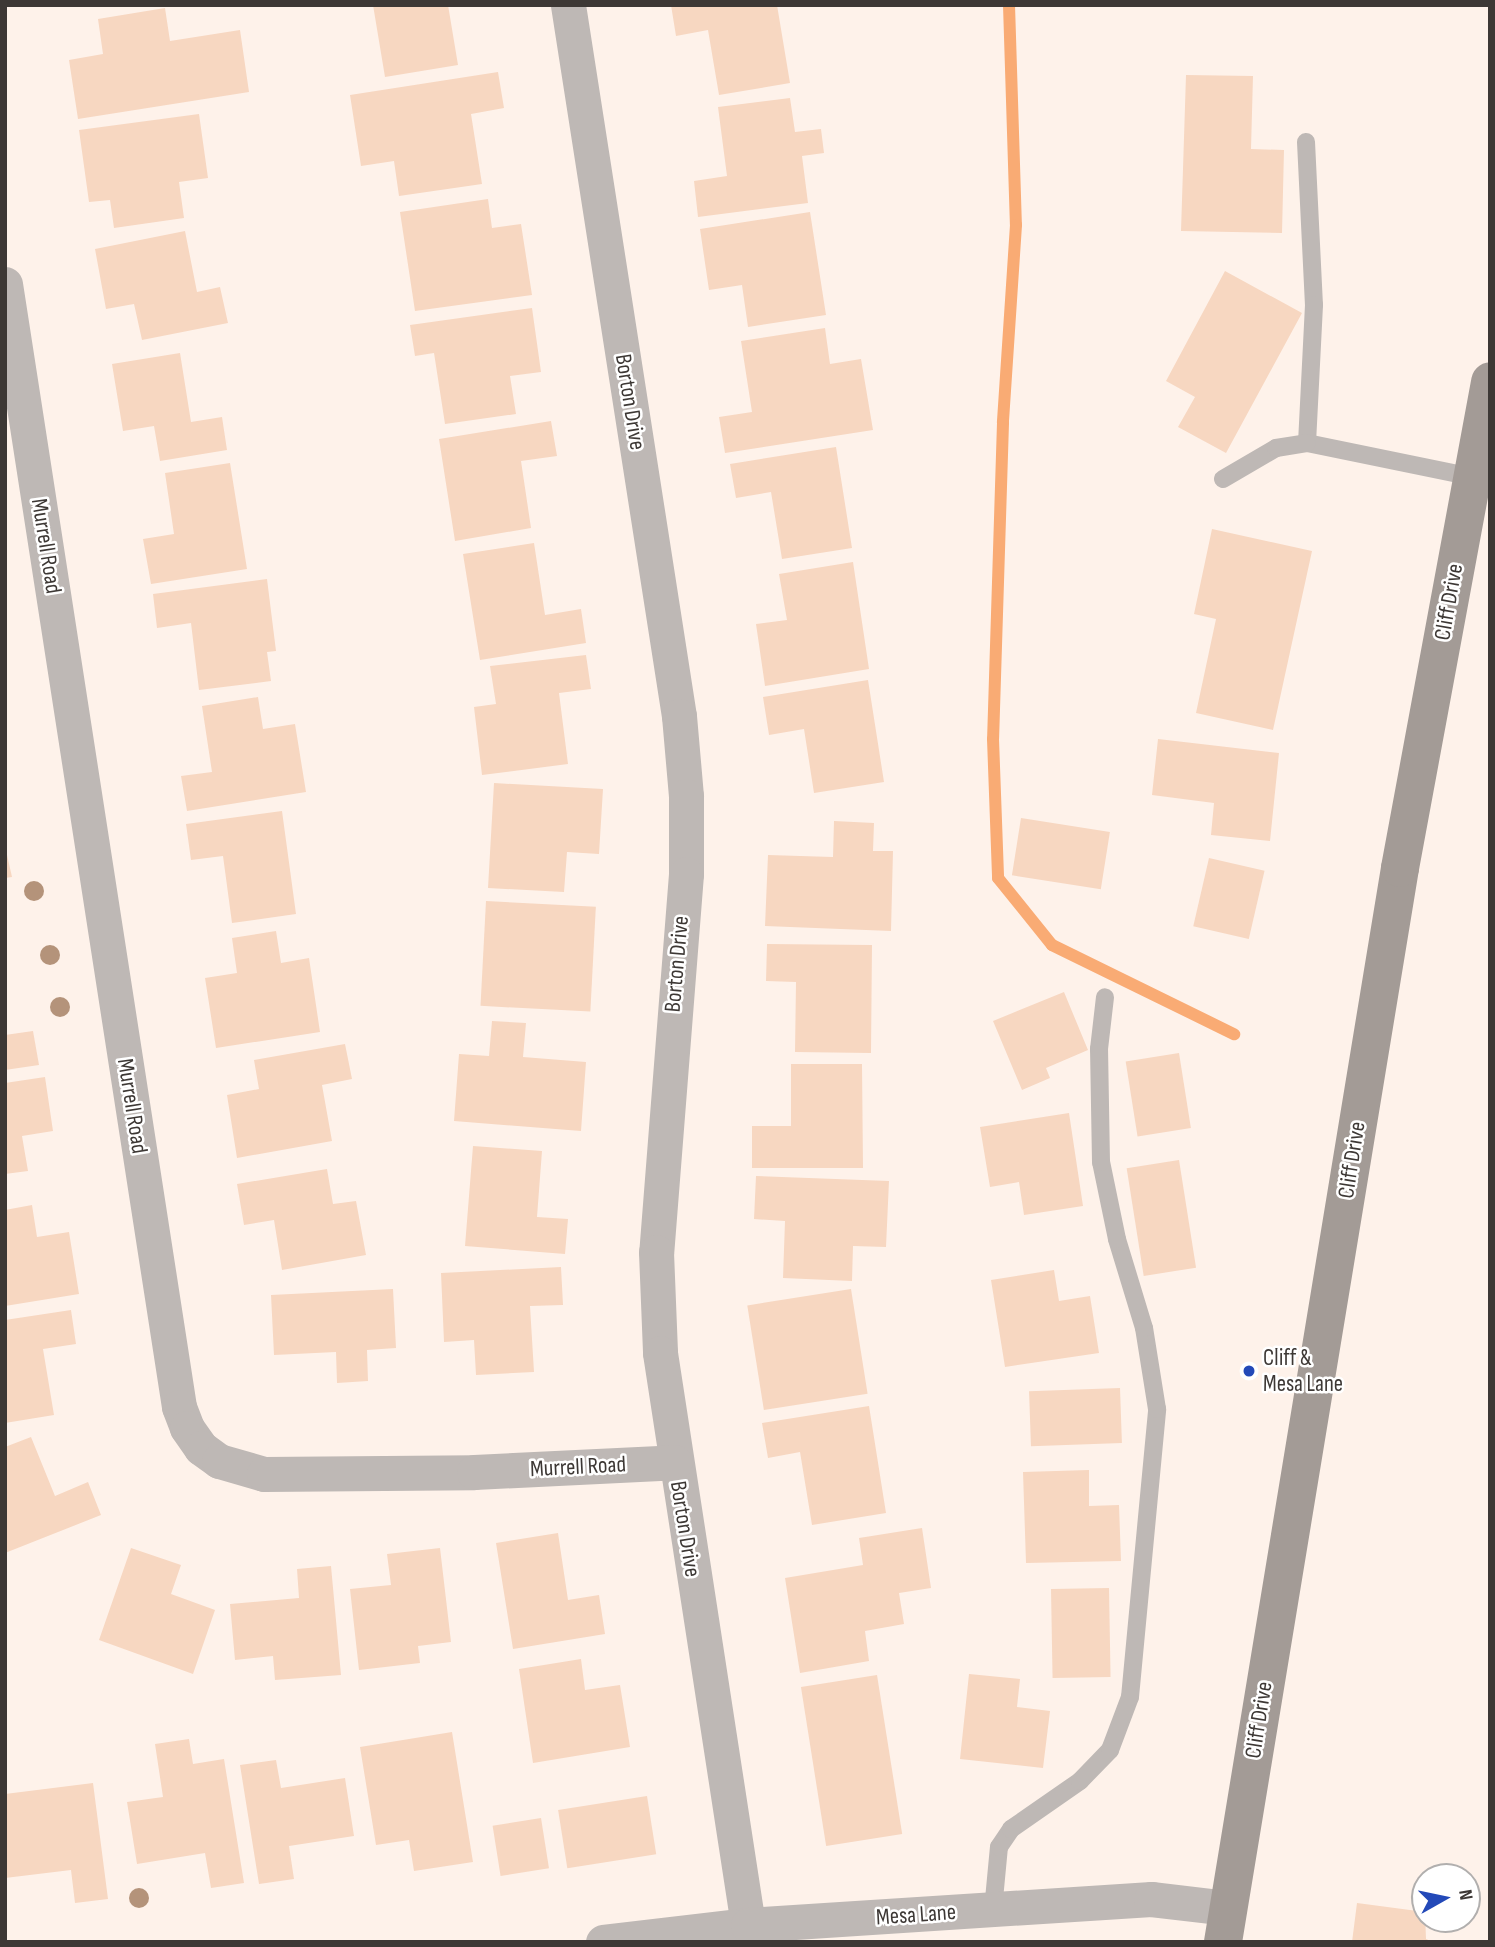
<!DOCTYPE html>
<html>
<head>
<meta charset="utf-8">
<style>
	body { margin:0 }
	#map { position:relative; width:1495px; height:1947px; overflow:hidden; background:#fef2ea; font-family:"Sofia Sans Condensed",sans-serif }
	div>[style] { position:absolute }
	.stream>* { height:12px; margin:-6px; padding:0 6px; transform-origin:6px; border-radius:6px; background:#f9ab74 }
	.building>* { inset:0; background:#f7d7c1; transform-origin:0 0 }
	.service>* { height:18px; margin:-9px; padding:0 9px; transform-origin:9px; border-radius:9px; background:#beb8b5 }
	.minor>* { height:35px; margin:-17.5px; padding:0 17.5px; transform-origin:17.5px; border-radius:17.5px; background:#beb8b5 }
	.secondary>* { height:38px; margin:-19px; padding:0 19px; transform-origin:19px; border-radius:19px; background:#a39b96 }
	.trees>* { width:20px; height:20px; margin:-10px; border-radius:50%; background:#b4937a }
	.dots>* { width:19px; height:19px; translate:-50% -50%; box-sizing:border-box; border:4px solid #fff; border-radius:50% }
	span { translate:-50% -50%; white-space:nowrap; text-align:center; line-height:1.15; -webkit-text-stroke:5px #fff; paint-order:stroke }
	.street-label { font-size:23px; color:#3d3835 }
	.poi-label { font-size:23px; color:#3d3835 }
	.left { translate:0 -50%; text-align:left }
	.frame { position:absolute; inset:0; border:7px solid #3d3835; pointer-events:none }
	.north { position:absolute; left:1411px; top:1863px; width:70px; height:70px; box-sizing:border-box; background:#fff; border:2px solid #b1afae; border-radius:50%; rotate:81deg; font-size:19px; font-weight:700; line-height:28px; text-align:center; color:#3d3835 }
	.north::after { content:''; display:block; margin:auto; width:24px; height:32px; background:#2349b8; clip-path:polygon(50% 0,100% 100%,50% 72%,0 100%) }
</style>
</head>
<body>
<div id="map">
	<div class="stream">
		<i style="left:1009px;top:5px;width:220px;rotate:88.2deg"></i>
		<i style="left:1016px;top:225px;width:198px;rotate:93.8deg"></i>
		<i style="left:1003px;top:423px;width:316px;rotate:91.8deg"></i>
		<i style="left:993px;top:739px;width:139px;rotate:87.9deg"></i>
		<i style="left:998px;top:878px;width:86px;rotate:51.1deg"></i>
		<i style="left:1052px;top:945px;width:203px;rotate:26.1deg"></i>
	</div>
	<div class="building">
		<i style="clip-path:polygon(373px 5px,448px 5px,458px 65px,385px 77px)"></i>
		<i style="clip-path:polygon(671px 5px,777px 5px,790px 83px,719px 95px,708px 30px,676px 36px)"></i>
		<i style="clip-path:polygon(165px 8px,170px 41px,240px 30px,249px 92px,78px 119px,69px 60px,103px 54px,98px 19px)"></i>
		<i style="clip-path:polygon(498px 72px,504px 108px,471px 114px,482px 184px,399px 196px,394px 161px,361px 166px,350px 95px)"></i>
		<i style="clip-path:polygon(1186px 75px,1253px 76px,1251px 149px,1284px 150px,1282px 233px,1181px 231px)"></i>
		<i style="clip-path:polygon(790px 98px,795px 132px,821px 129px,824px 153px,802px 156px,808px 203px,698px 217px,694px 181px,727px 176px,718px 107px)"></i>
		<i style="clip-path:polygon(199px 114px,208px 178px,179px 182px,184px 218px,114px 228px,110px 200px,89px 202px,79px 130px)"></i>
		<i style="clip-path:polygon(488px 199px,492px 228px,521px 224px,532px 295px,415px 311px,400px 212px)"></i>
		<i style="clip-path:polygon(810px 212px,826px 315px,748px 327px,742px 285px,709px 290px,700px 229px)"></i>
		<i style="clip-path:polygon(185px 231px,197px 292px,220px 287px,228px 323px,142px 340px,134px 304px,106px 309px,95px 249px)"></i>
		<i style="clip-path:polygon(1225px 271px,1302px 313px,1226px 453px,1178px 427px,1195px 397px,1166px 381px)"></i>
		<i style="clip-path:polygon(532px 308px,541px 372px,510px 376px,516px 414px,445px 424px,434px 353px,415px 356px,410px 325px)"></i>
		<i style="clip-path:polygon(825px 328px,830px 364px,861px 359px,873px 430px,725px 453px,719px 417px,752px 412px,741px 341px)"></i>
		<i style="clip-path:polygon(180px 353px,191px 422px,222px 417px,227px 450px,160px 461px,154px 426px,123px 431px,112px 364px)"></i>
		<i style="clip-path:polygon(551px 421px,557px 456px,521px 461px,531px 528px,455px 541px,439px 439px)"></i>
		<i style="clip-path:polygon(836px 447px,852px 548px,782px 559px,771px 492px,736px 498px,730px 464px)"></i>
		<i style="clip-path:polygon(230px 463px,247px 569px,151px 584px,143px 539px,174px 534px,165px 473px)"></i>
		<i style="clip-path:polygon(1212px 529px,1312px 551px,1273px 730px,1196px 713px,1216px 619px,1194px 614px)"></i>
		<i style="clip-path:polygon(534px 543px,545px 615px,581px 609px,586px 643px,480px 660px,463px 554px)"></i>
		<i style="clip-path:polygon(853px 562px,869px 669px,765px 686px,756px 624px,787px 620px,779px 574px)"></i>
		<i style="clip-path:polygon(267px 579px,276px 651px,267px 652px,271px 681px,199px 690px,191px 623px,157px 628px,153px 594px)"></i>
		<i style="clip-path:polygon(586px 655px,591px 689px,559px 693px,568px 764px,482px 775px,474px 707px,496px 704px,490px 666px)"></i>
		<i style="clip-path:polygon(868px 680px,884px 782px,814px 793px,804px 729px,769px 735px,763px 697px)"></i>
		<i style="clip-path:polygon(258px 697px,263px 729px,295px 724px,306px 792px,187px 811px,181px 776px,212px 772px,202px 706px)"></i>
		<i style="clip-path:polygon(1158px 739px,1279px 753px,1270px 841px,1211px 835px,1214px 803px,1152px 795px)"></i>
		<i style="clip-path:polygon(494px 783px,603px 789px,599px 854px,567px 852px,564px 892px,488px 888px)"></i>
		<i style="clip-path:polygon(282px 811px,296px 914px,232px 923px,223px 856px,191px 860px,186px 824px)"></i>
		<i style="left:1021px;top:818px;width:90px;height:58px;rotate:9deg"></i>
		<i style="clip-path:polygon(834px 821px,874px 823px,873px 851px,893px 851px,891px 931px,765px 926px,768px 855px,833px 857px)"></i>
		<i style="clip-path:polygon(5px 846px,12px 877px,5px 878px)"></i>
		<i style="left:1209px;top:858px;width:57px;height:70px;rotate:13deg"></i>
		<i style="left:486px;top:901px;width:110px;height:105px;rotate:3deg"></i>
		<i style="clip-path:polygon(276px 931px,281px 963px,309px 958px,320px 1032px,216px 1048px,205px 978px,237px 973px,232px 938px)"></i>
		<i style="clip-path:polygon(767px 944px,872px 945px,871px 1053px,795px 1052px,796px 982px,766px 981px)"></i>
		<i style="clip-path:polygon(1064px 992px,1088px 1050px,1046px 1068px,1050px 1078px,1022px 1090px,993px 1021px)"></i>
		<i style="clip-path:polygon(492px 1021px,526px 1023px,523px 1057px,586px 1062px,581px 1131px,454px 1121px,459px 1054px,489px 1056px)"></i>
		<i style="clip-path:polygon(33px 1031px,39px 1065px,5px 1070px,5px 1035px)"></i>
		<i style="clip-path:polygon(345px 1044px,352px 1079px,322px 1085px,332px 1141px,237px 1158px,227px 1095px,259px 1089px,254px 1060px)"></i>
		<i style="left:1179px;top:1053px;width:76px;height:54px;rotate:81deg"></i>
		<i style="clip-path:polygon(791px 1064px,862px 1064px,863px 1168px,752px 1168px,752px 1126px,791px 1126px)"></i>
		<i style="clip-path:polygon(45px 1077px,53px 1131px,22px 1136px,28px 1171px,5px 1174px,5px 1083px)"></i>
		<i style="clip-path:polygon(1069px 1113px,1083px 1206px,1024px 1215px,1019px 1182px,990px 1187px,980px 1127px)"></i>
		<i style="clip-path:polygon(473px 1146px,542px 1151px,537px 1217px,568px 1219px,565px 1254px,465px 1246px)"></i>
		<i style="left:1179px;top:1160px;width:109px;height:53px;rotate:81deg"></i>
		<i style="clip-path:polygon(327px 1169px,333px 1204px,356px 1201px,366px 1255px,282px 1270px,274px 1220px,244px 1225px,237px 1184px)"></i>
		<i style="clip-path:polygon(756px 1176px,889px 1181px,886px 1247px,853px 1246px,852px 1281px,783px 1278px,785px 1221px,754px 1219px)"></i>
		<i style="clip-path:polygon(32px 1205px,37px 1237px,69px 1232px,79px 1294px,5px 1306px,5px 1210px)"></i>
		<i style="clip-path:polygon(561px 1267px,563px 1305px,530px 1306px,534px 1372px,476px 1375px,474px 1340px,444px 1342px,441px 1273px)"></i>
		<i style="clip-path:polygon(1054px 1270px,1059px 1301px,1090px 1296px,1099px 1353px,1005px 1367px,991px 1280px)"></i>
		<i style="clip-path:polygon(393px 1289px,396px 1348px,367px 1350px,368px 1381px,337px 1383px,336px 1352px,274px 1355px,271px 1295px)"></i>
		<i style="left:851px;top:1289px;width:106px;height:105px;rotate:81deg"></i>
		<i style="clip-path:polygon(71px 1310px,76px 1344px,43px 1349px,54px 1415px,5px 1423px,5px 1320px)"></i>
		<i style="left:1120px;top:1388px;width:55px;height:91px;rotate:88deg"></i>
		<i style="clip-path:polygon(869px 1406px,886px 1513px,812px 1525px,800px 1452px,768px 1458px,762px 1423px)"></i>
		<i style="clip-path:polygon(31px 1437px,55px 1496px,88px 1482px,101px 1515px,5px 1553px,5px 1447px)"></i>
		<i style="clip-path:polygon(1089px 1470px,1089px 1506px,1119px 1505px,1121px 1561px,1026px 1563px,1023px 1472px)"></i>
		<i style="clip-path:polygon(922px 1528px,931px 1588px,899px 1593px,904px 1624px,865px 1631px,869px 1661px,800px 1673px,785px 1578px,863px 1565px,859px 1538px)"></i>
		<i style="clip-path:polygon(558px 1533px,568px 1600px,599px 1595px,605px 1634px,513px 1649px,496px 1543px)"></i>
		<i style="clip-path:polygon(131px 1548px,181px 1565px,171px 1594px,215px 1610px,193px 1674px,99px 1640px)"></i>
		<i style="clip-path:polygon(440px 1548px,451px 1642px,418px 1646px,420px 1663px,359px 1670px,350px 1589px,391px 1585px,387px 1554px)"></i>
		<i style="clip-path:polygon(331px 1566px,341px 1675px,275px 1680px,273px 1656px,235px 1660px,230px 1604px,299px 1598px,297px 1569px)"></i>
		<i style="left:1109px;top:1588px;width:89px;height:58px;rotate:89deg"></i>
		<i style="clip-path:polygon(581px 1659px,585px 1690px,620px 1685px,630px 1747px,533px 1763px,519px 1669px)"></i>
		<i style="clip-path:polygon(969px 1674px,1020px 1679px,1017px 1707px,1050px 1711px,1043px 1768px,960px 1759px)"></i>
		<i style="left:877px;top:1675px;width:161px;height:77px;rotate:81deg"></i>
		<i style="clip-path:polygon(452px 1732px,473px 1862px,414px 1871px,409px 1840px,376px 1845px,360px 1747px)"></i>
		<i style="clip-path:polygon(189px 1739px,193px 1764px,224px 1759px,244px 1883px,211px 1888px,205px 1853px,137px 1864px,127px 1802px,163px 1797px,155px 1744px)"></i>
		<i style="clip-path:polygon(276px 1760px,281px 1788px,345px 1778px,354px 1836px,289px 1846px,294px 1879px,259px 1884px,240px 1765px)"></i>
		<i style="clip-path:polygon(93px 1783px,108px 1899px,75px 1903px,71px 1870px,5px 1878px,5px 1794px)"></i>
		<i style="left:647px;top:1796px;width:59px;height:90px;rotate:81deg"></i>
		<i style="left:541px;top:1818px;width:51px;height:49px;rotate:81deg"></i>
		<i style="clip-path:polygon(1357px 1903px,1425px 1912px,1426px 1939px,1433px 1942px,1352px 1942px)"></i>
	</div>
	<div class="service">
		<i style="left:1306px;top:142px;width:163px;rotate:87.2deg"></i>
		<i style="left:1314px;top:305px;width:138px;rotate:92.9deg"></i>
		<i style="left:1307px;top:443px;width:168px;rotate:11.6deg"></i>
		<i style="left:1223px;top:479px;width:61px;rotate:-30.3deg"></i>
		<i style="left:1276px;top:448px;width:31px;rotate:-9deg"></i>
		<i style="left:993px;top:1910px;width:63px;rotate:-84.6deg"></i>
		<i style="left:999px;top:1847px;width:22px;rotate:-56deg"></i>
		<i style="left:1011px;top:1829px;width:84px;rotate:-34.8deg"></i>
		<i style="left:1080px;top:1781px;width:43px;rotate:-45.9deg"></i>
		<i style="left:1110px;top:1750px;width:57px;rotate:-69.3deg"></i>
		<i style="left:1130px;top:1697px;width:289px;rotate:-84.6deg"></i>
		<i style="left:1157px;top:1409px;width:82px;rotate:-99.1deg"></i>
		<i style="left:1144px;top:1328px;width:93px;rotate:-106.9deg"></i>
		<i style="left:1117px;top:1239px;width:79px;rotate:-101.7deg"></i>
		<i style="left:1101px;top:1162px;width:113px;rotate:-91deg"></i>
		<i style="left:1099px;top:1049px;width:52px;rotate:-83.4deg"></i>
	</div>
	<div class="minor">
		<i style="left:568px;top:5px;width:720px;rotate:81.13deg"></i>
		<i style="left:679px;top:716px;width:80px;rotate:85deg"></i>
		<i style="left:686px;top:796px;width:78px;rotate:90deg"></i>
		<i style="left:686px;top:874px;width:379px;rotate:94.5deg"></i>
		<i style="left:656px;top:1252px;width:101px;rotate:87.7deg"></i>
		<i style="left:660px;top:1353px;width:579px;rotate:81.25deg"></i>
		<i style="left:5px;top:284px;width:1136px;rotate:81.19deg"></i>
		<i style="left:179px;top:1407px;width:22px;rotate:69deg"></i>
		<i style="left:187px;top:1428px;width:24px;rotate:55deg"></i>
		<i style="left:201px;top:1448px;width:22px;rotate:36deg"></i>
		<i style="left:219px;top:1461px;width:47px;rotate:16.1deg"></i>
		<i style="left:264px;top:1474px;width:210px;rotate:-0.5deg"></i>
		<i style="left:474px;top:1472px;width:201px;rotate:-2.8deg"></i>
		<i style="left:603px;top:1942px;width:146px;rotate:-6.7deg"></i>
		<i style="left:748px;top:1925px;width:404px;rotate:-3.7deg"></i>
		<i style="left:1151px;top:1899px;width:78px;rotate:6.7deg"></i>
	</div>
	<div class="secondary">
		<i style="left:1223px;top:1942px;width:1088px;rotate:-80.64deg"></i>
		<i style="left:1400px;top:868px;width:495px;rotate:-79.5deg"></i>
	</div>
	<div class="trees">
		<i style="left:34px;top:891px"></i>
		<i style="left:50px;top:955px"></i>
		<i style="left:60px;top:1007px"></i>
		<i style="left:139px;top:1898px"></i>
	</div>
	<div class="dots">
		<i style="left:1249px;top:1371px;background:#2349b8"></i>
	</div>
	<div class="street-label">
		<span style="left:630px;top:402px;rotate:81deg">Borton Drive</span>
		<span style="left:46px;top:546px;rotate:81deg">Murrell Road</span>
		<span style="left:1449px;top:602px;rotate:-80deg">Cliff Drive</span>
		<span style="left:677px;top:964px;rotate:-85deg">Borton Drive</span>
		<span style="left:132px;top:1106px;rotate:81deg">Murrell Road</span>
		<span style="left:1352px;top:1160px;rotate:-81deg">Cliff Drive</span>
		<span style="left:578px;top:1467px;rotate:-3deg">Murrell Road</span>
		<span style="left:685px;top:1529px;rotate:81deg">Borton Drive</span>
		<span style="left:1259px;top:1720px;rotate:-81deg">Cliff Drive</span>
		<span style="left:916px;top:1915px;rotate:-4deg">Mesa Lane</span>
	</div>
	<div class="poi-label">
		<span class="left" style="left:1263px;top:1371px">Cliff &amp;<br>Mesa Lane</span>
	</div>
	<div class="frame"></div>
	<div class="north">N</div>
</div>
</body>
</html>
